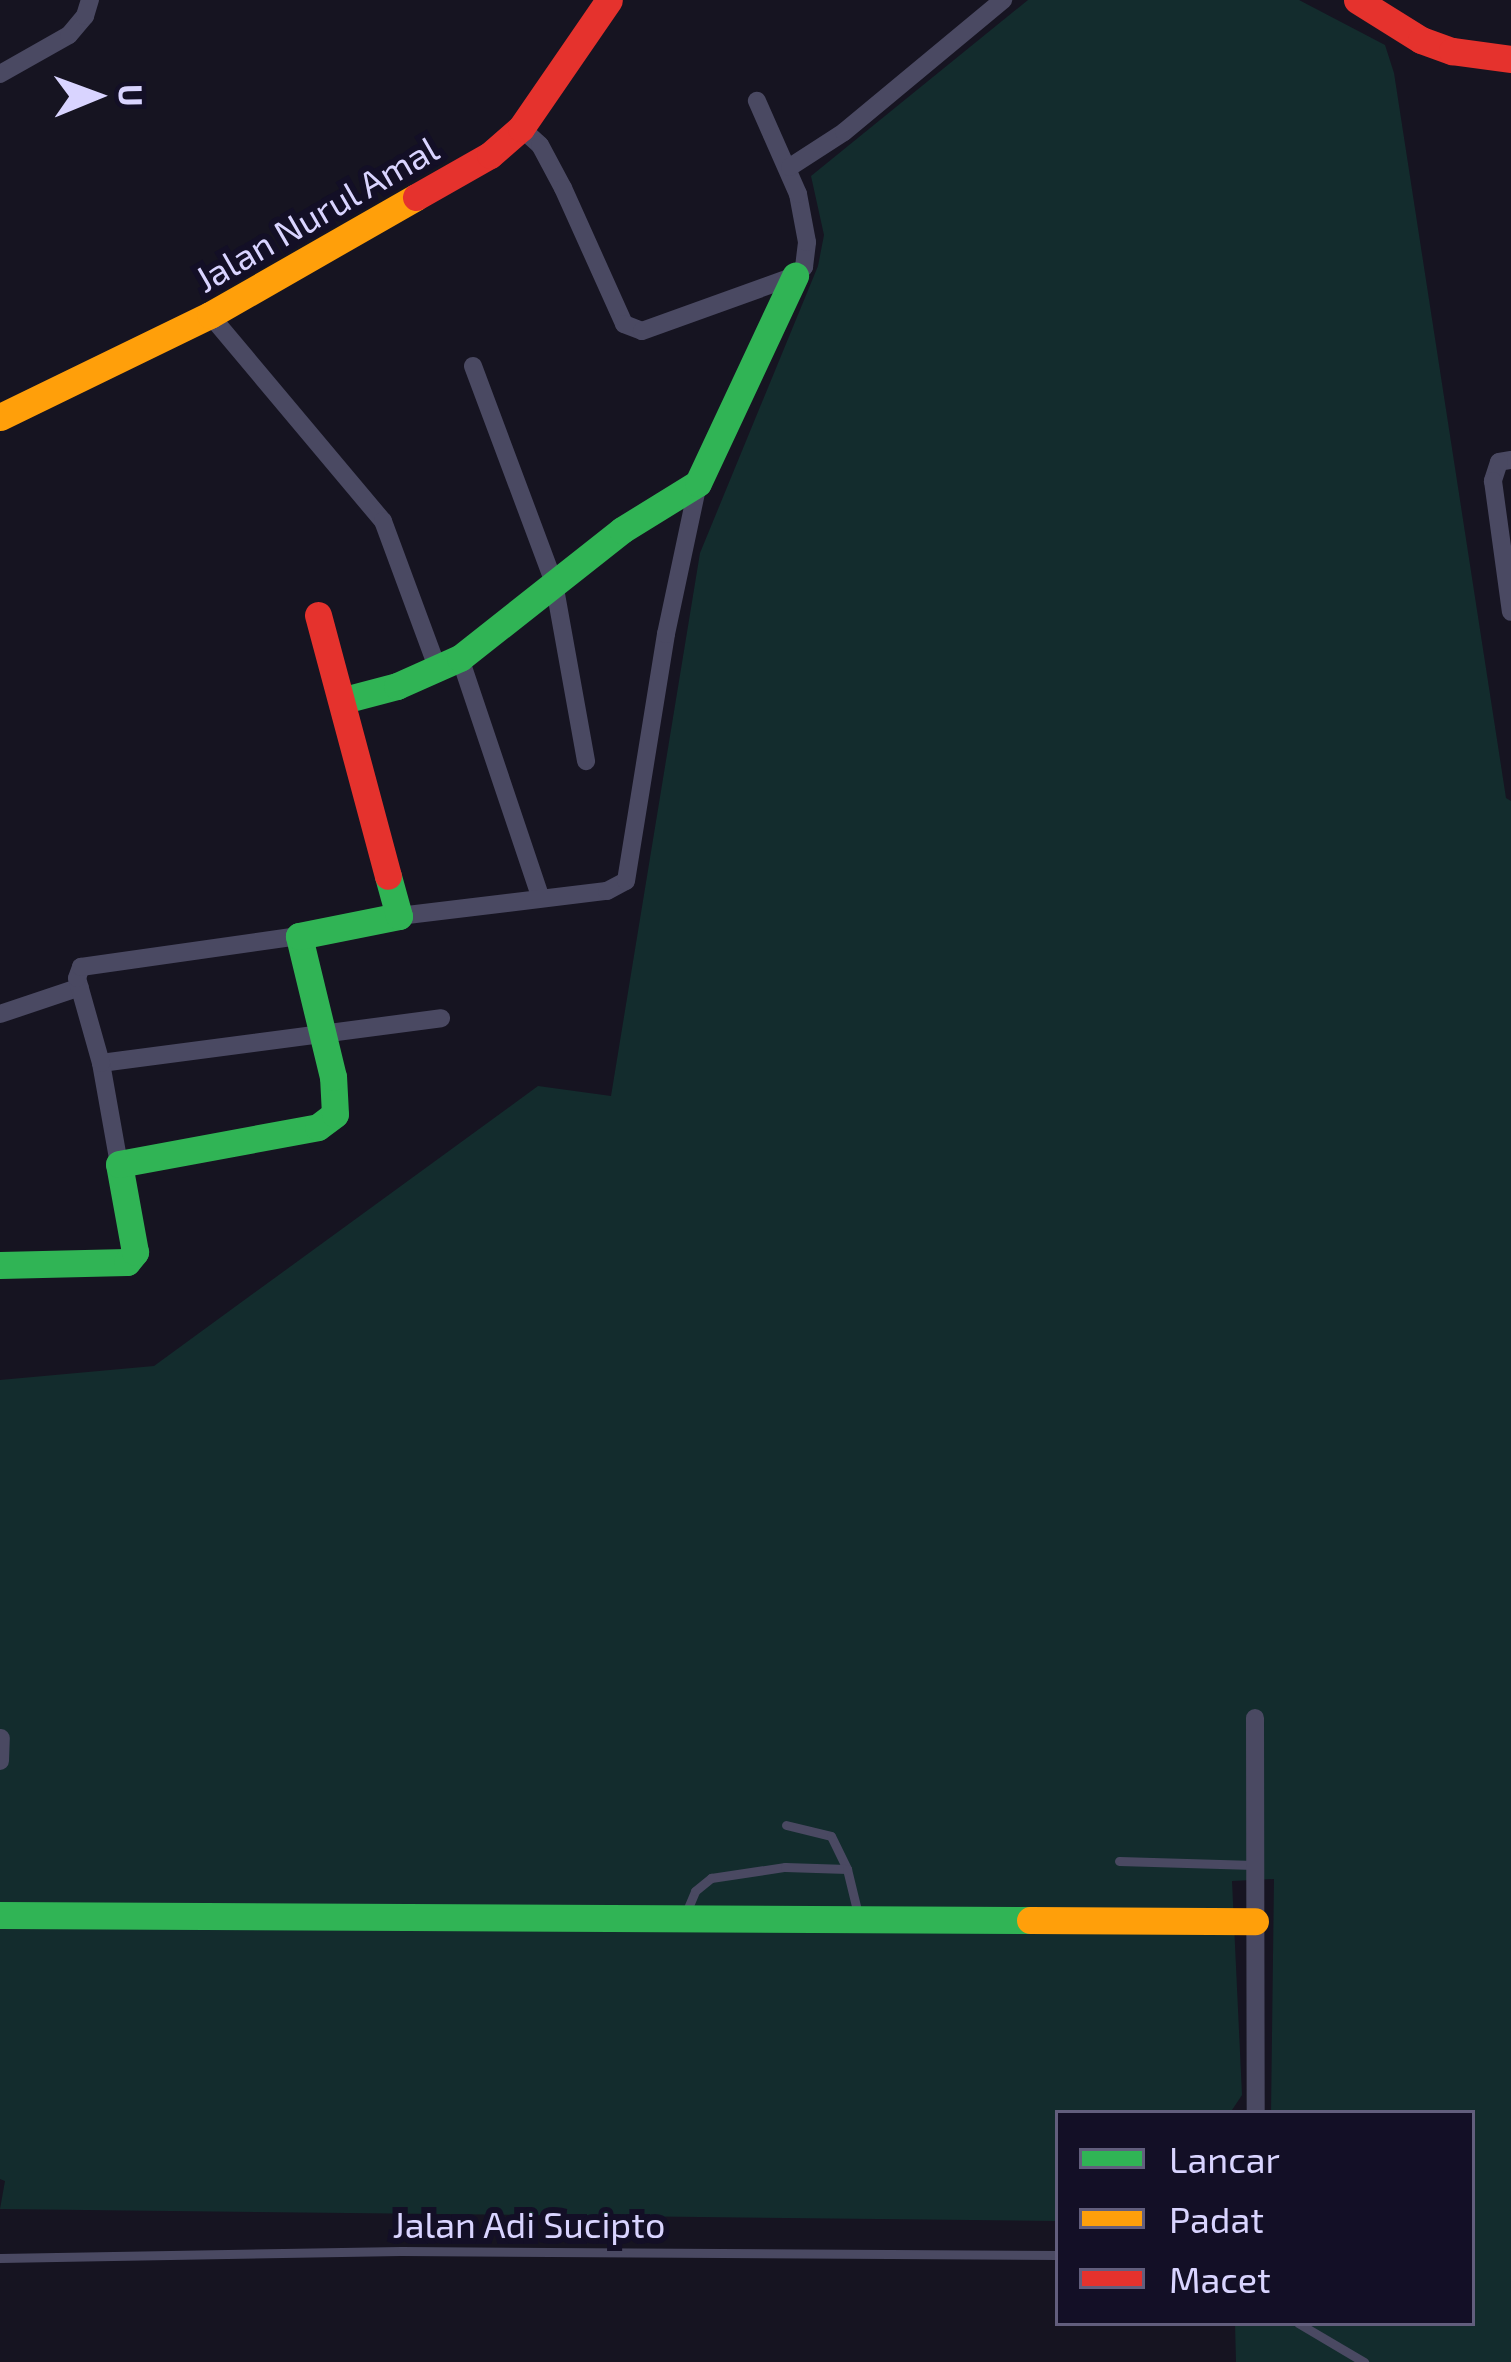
<!DOCTYPE html>
<html>
<head>
<meta charset="utf-8">
<style>
	body { margin:0 }
	#map { position:relative; width:1511px; height:2362px; overflow:hidden; background:#161421; font-family:"Exo 2",sans-serif }
	div>[style] { position:absolute }
	.green>* { inset:0; background:#132c2d }
	.lane>* { height:9px; margin:-4.5px; padding:0 4.5px; transform-origin:4.5px; border-radius:4.5px; background:#4a4962 }
	.street>* { height:18px; margin:-9px; padding:0 9px; transform-origin:9px; border-radius:9px; background:#4a4962 }
	.fast>* { height:27px; margin:-13.5px; padding:0 13.5px; transform-origin:13.5px; border-radius:13.5px; background:#30b455 }
	.slow>* { height:27px; margin:-13.5px; padding:0 13.5px; transform-origin:13.5px; border-radius:13.5px; background:#ff9f0a }
	.jam>* { height:27px; margin:-13.5px; padding:0 13.5px; transform-origin:13.5px; border-radius:13.5px; background:#e5322d }
	span { translate:-50% -50%; white-space:nowrap; text-align:center; line-height:1.15; -webkit-text-stroke:12px #130f26; paint-order:stroke }
	.street-label { font-size:36px; color:#d9d4ff }
	.legend { position:absolute; left:1055px; top:2110px; width:420px; height:216px; box-sizing:border-box; background:#130f26; border:3px solid #625e7d; margin:0; padding:15px 21px; list-style:none; font-size:36px; color:#d9d4ff }
	.legend li { display:flex; align-items:center; gap:24px; height:60px }
	.legend b { width:60px; border:3px solid #625e7d }
	.north { position:absolute; left:36px; top:36px; width:120px; height:120px; -webkit-text-stroke:9px #130f26; paint-order:stroke; rotate:89deg; font-size:33px; font-weight:700; line-height:48px; text-align:center; color:#d9d4ff }
	.north::after { content:''; display:block; margin:auto; width:42px; height:54px; background:#d9d4ff; clip-path:polygon(50% 0,100% 100%,50% 72%,0 100%) }
</style>
</head>
<body>
<div id="map">
	<div class="green">
		<i style="clip-path:polygon(1028px 0,1299px 0,1385px 45px,1394px 73px,1506px 798px,1511px 801px,1511px 2362px,1236px 2362px,1235px 2323px,1472px 2323px,1472px 2113px,1271px 2113px,1274px 1879px,1232px 1881px,1242px 2095px,1230px 2113px,1058px 2113px,1058px 2221px,0 2209px,5px 2181px,0 2179px,0 1380px,154px 1366px,538px 1086px,611px 1096px,700px 553px,818px 266px,824px 235px,811px 176px)"></i>
	</div>
	<div class="lane">
		<i style="left:786px;top:1825px;width:46px;rotate:13.7deg"></i>
		<i style="left:831px;top:1836px;width:37px;rotate:64deg"></i>
		<i style="left:1119px;top:1861px;width:135px;rotate:1.7deg"></i>
		<i style="left:685px;top:1915px;width:26px;rotate:-67deg"></i>
		<i style="left:695px;top:1891px;width:21px;rotate:-39deg"></i>
		<i style="left:711px;top:1878px;width:75px;rotate:-8.5deg"></i>
		<i style="left:785px;top:1867px;width:62px;rotate:1.8deg"></i>
		<i style="left:847px;top:1869px;width:46px;rotate:76.3deg"></i>
		<i style="left:0;top:2258px;width:401px;rotate:-1deg"></i>
		<i style="left:401px;top:2251px;width:657px;rotate:0.35deg"></i>
		<i style="left:1298px;top:2323px;width:77px;rotate:30.6deg"></i>
	</div>
	<div class="street">
		<i style="left:0;top:74px;width:79px;rotate:-29.5deg"></i>
		<i style="left:69px;top:35px;width:25px;rotate:-50deg"></i>
		<i style="left:85px;top:16px;width:17px;rotate:-73deg"></i>
		<i style="left:521px;top:128px;width:25px;rotate:42deg"></i>
		<i style="left:540px;top:145px;width:49px;rotate:61.9deg"></i>
		<i style="left:563px;top:188px;width:149px;rotate:65.8deg"></i>
		<i style="left:624px;top:324px;width:19px;rotate:21deg"></i>
		<i style="left:642px;top:331px;width:163px;rotate:-19.8deg"></i>
		<i style="left:795px;top:276px;width:13px;rotate:-45deg"></i>
		<i style="left:804px;top:267px;width:25px;rotate:-83deg"></i>
		<i style="left:807px;top:242px;width:49px;rotate:-100.6deg"></i>
		<i style="left:798px;top:194px;width:102px;rotate:-113.8deg"></i>
		<i style="left:790px;top:167px;width:64px;rotate:-32.9deg"></i>
		<i style="left:844px;top:132px;width:207px;rotate:-39.7deg"></i>
		<i style="left:210px;top:315px;width:269px;rotate:50deg"></i>
		<i style="left:383px;top:521px;width:159px;rotate:69.7deg"></i>
		<i style="left:473px;top:366px;width:232px;rotate:69.5deg"></i>
		<i style="left:554px;top:583px;width:181px;rotate:79.8deg"></i>
		<i style="left:1511px;top:460px;width:12px;rotate:171deg"></i>
		<i style="left:1499px;top:462px;width:20px;rotate:108deg"></i>
		<i style="left:1493px;top:481px;width:132px;rotate:82.2deg"></i>
		<i style="left:460px;top:658px;width:253px;rotate:71.4deg"></i>
		<i style="left:399px;top:916px;width:209px;rotate:-6.9deg"></i>
		<i style="left:607px;top:891px;width:21px;rotate:-28deg"></i>
		<i style="left:626px;top:881px;width:250px;rotate:-80.8deg"></i>
		<i style="left:666px;top:634px;width:154px;rotate:-78deg"></i>
		<i style="left:0;top:1014px;width:84px;rotate:-18.6deg"></i>
		<i style="left:101px;top:1063px;width:343px;rotate:-7.5deg"></i>
		<i style="left:119px;top:1164px;width:103px;rotate:-100.1deg"></i>
		<i style="left:101px;top:1063px;width:88px;rotate:-105.8deg"></i>
		<i style="left:77px;top:978px;width:12px;rotate:-70deg"></i>
		<i style="left:81px;top:967px;width:220px;rotate:-8.1deg"></i>
		<i style="left:1255px;top:1718px;width:395px;rotate:89.9deg"></i>
		<i style="left:0;top:1761px;width:23px;rotate:-88deg"></i>
	</div>
	<div class="fast">
		<i style="left:344px;top:700px;width:55px;rotate:-14.8deg"></i>
		<i style="left:397px;top:686px;width:69px;rotate:-24deg"></i>
		<i style="left:460px;top:658px;width:206px;rotate:-38.3deg"></i>
		<i style="left:622px;top:530px;width:89px;rotate:-31.7deg"></i>
		<i style="left:698px;top:483px;width:229px;rotate:-64.9deg"></i>
		<i style="left:0;top:1265px;width:127px;rotate:-1.4deg"></i>
		<i style="left:127px;top:1262px;width:13px;rotate:-51deg"></i>
		<i style="left:135px;top:1252px;width:89px;rotate:-100.3deg"></i>
		<i style="left:119px;top:1164px;width:202px;rotate:-10.5deg"></i>
		<i style="left:318px;top:1127px;width:21px;rotate:-37deg"></i>
		<i style="left:335px;top:1114px;width:37px;rotate:-93deg"></i>
		<i style="left:333px;top:1077px;width:145px;rotate:-103.6deg"></i>
		<i style="left:299px;top:936px;width:102px;rotate:-11.3deg"></i>
		<i style="left:399px;top:916px;width:41px;rotate:-105.4deg"></i>
		<i style="left:0;top:1915px;width:1030px;rotate:0.28deg"></i>
	</div>
	<div class="slow">
		<i style="left:0;top:417px;width:233px;rotate:-25.9deg"></i>
		<i style="left:210px;top:315px;width:237px;rotate:-29.8deg"></i>
		<i style="left:1030px;top:1920px;width:225px;rotate:0.3deg"></i>
	</div>
	<div class="jam">
		<i style="left:1357px;top:0;width:75px;rotate:32deg"></i>
		<i style="left:1421px;top:40px;width:33px;rotate:20deg"></i>
		<i style="left:1452px;top:51px;width:60px;rotate:7.7deg"></i>
		<i style="left:416px;top:197px;width:85px;rotate:-29.6deg"></i>
		<i style="left:490px;top:155px;width:41px;rotate:-41.1deg"></i>
		<i style="left:521px;top:128px;width:155px;rotate:-55.5deg"></i>
		<i style="left:318px;top:615px;width:270px;rotate:75deg"></i>
	</div>
	<div class="street-label">
		<span style="left:316px;top:213px;rotate:-30deg">Jalan Nurul Amal</span>
		<span style="left:529px;top:2224px">Jalan Adi Sucipto</span>
	</div>
	<ul class="legend">
	<li><b style="height:15px;background:#30b455"></b>Lancar</li>
	<li><b style="height:15px;background:#ff9f0a"></b>Padat</li>
	<li><b style="height:15px;background:#e5322d"></b>Macet</li>
	</ul>
	<div class="north">U</div>
</div>
</body>
</html>
